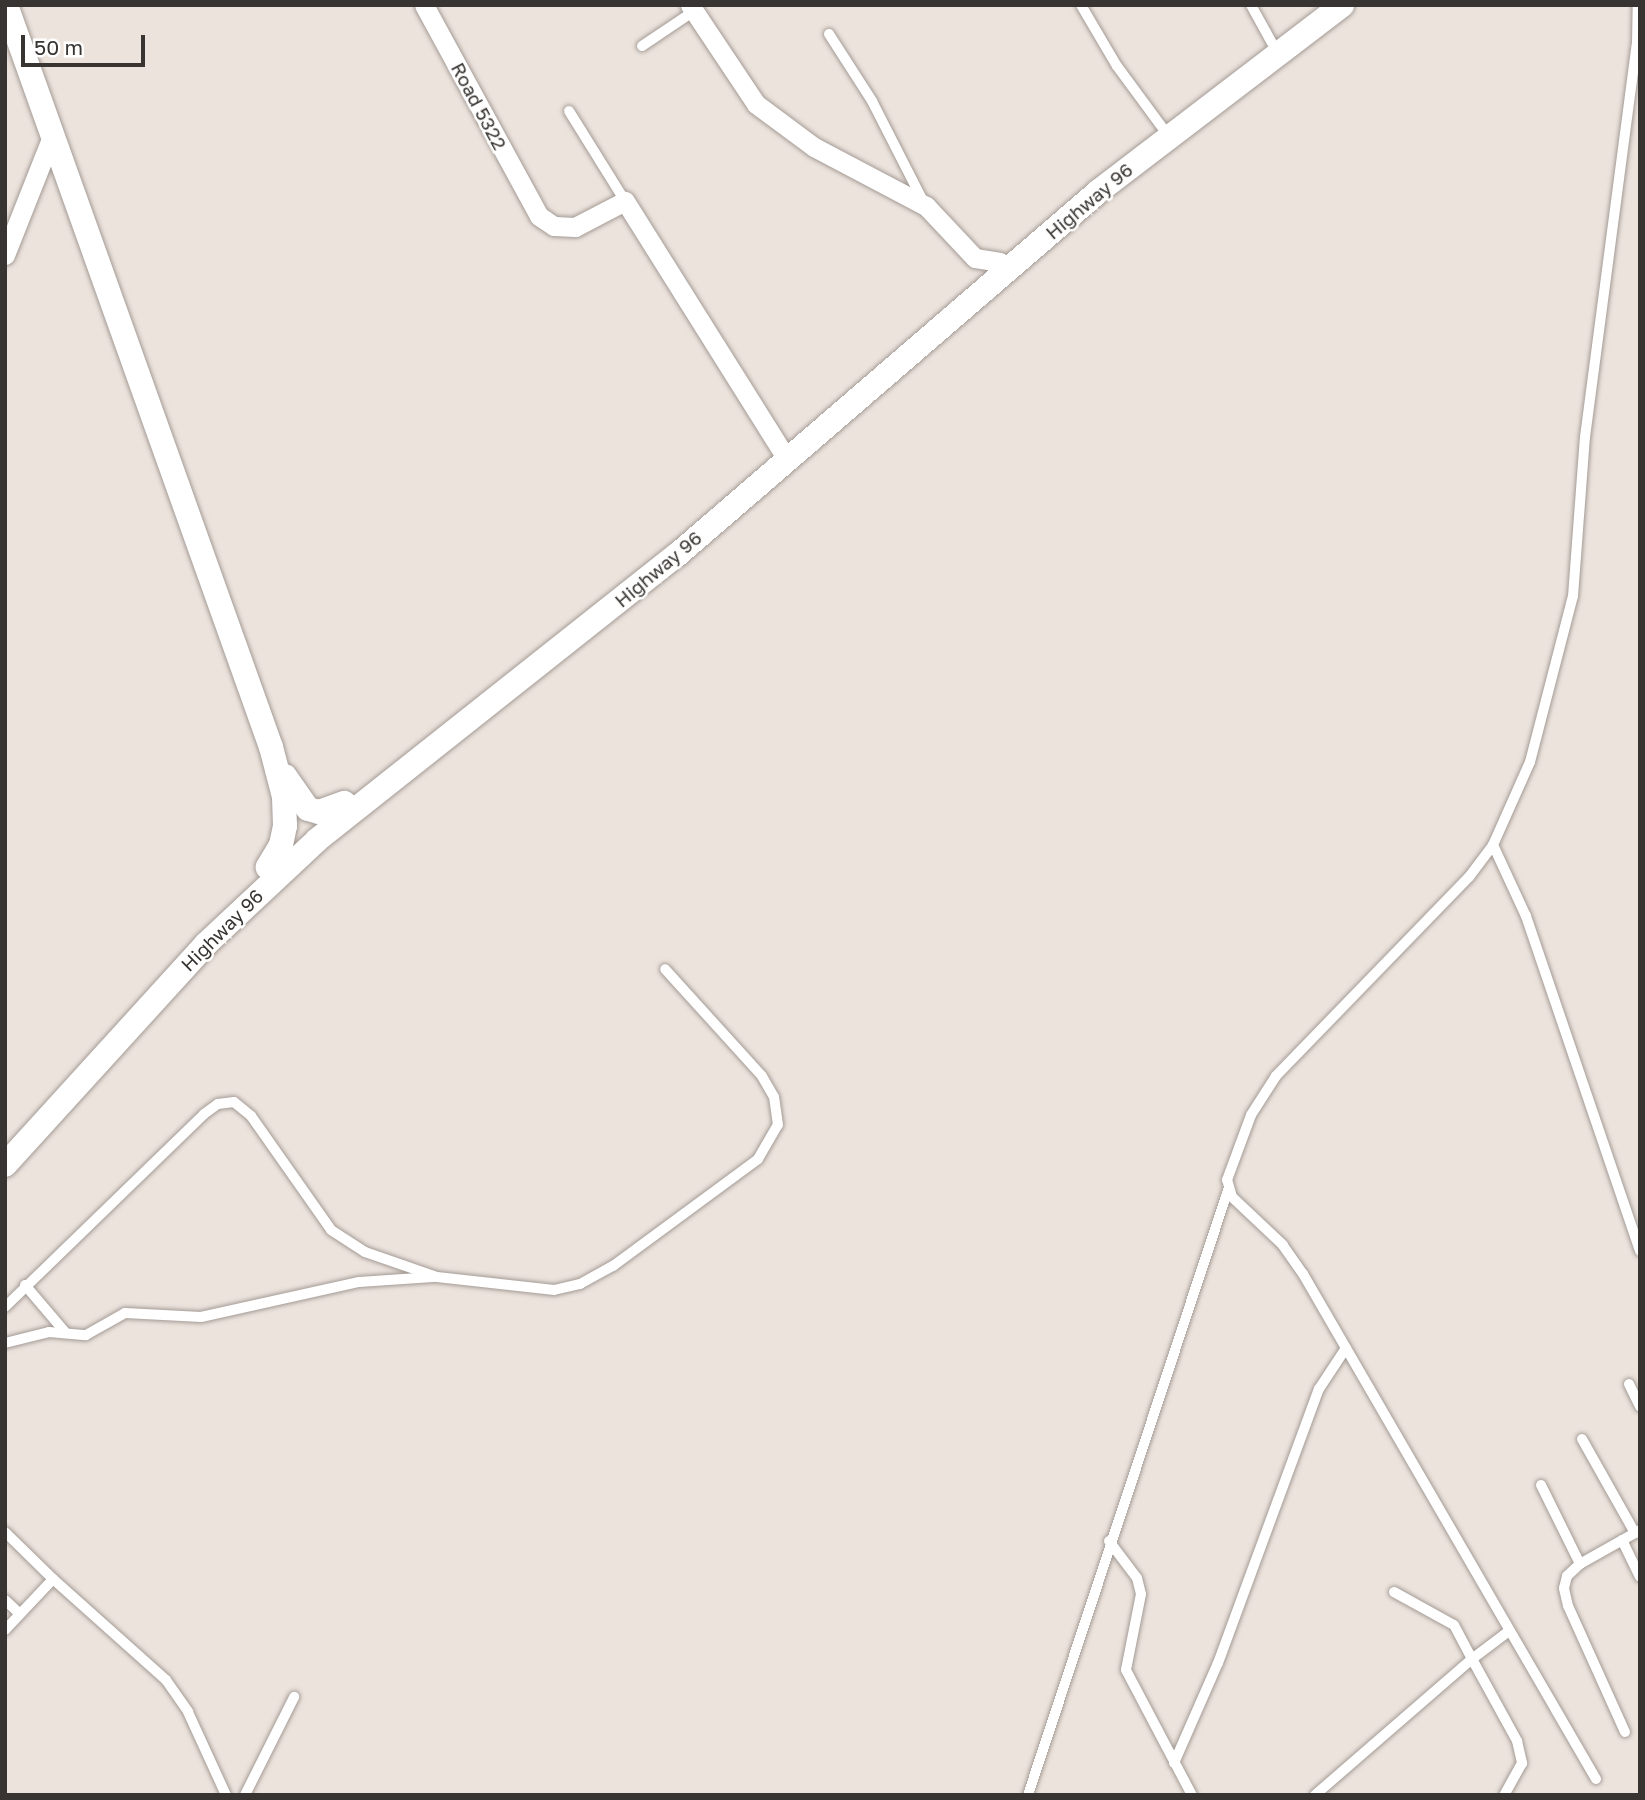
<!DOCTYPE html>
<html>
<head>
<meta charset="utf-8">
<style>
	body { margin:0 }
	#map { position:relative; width:1645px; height:1800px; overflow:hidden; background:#ece3dd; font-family:"Golos Text",sans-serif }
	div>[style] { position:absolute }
	.roads { filter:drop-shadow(0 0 2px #a49b95) drop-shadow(0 0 2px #a49b95) }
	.service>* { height:10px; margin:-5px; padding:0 5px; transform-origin:5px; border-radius:5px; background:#fff }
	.minor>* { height:19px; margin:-9.5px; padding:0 9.5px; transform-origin:9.5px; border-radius:9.5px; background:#fff }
	.tertiary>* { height:24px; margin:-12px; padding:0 12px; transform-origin:12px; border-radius:12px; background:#fff }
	span { translate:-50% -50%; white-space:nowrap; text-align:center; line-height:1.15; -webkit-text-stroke:5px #fff; paint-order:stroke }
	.street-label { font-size:19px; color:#383432 }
	.frame { position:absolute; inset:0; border:7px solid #383432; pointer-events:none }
	.scale { position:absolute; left:21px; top:35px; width:124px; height:32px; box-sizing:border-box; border:4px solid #383432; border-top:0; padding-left:9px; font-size:21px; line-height:24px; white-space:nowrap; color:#383432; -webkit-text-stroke:5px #fff; paint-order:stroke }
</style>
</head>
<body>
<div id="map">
	<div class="roads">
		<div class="service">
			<i style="left:1081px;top:5px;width:71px;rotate:59.5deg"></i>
			<i style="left:1117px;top:66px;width:76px;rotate:53.6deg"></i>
			<i style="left:1251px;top:5px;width:43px;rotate:61.1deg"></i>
			<i style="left:829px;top:34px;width:80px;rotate:57.3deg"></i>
			<i style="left:872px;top:101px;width:114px;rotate:63deg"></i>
			<i style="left:642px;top:46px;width:63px;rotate:-33.9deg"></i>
			<i style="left:569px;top:111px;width:106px;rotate:58.1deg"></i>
			<i style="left:1493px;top:845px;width:78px;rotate:65.1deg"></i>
			<i style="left:1526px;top:916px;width:354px;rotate:71.2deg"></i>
			<i style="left:25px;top:1285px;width:62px;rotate:49.6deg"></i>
			<i style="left:5px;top:1307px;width:277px;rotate:-44.1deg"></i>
			<i style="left:204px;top:1114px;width:17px;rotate:-36deg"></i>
			<i style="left:218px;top:1104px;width:16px;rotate:-7deg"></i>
			<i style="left:234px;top:1102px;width:22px;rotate:39deg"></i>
			<i style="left:251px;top:1116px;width:139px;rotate:54.9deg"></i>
			<i style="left:331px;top:1230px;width:40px;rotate:32.9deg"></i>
			<i style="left:365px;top:1252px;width:76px;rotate:19.1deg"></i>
			<i style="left:437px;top:1277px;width:118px;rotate:6.3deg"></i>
			<i style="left:554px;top:1290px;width:27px;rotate:-13deg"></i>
			<i style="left:580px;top:1284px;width:38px;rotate:-29deg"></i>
			<i style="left:613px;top:1266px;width:180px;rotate:-36.4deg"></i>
			<i style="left:758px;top:1159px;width:39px;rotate:-60deg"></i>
			<i style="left:778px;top:1125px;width:28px;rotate:-98deg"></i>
			<i style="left:774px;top:1097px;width:24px;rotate:-120deg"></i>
			<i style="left:762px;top:1076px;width:144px;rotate:-132.2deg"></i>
			<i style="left:5px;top:1343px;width:45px;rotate:-14deg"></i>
			<i style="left:49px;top:1332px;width:37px;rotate:5deg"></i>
			<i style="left:86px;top:1335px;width:45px;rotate:-29.4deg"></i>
			<i style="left:125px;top:1313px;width:76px;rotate:3deg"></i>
			<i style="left:201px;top:1317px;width:162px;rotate:-12.5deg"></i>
			<i style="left:359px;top:1282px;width:74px;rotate:-3.9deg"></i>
			<i style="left:1629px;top:1384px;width:25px;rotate:64deg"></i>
			<i style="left:1582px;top:1439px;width:108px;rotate:60.6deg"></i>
			<i style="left:1541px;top:1485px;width:88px;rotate:63.7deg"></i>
			<i style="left:5px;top:1532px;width:67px;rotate:44.4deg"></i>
			<i style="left:1622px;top:1540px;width:41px;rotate:64.1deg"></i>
			<i style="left:1109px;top:1541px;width:46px;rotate:52.9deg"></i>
			<i style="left:1137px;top:1578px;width:16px;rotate:76deg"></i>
			<i style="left:1141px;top:1594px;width:77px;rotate:101.2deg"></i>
			<i style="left:1126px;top:1670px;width:141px;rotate:62.2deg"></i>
			<i style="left:1394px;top:1592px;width:68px;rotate:28.8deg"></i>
			<i style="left:1454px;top:1625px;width:38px;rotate:62deg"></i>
			<i style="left:1472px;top:1659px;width:46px;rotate:-37.1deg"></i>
			<i style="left:5px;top:1600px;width:18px;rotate:43deg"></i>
			<i style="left:5px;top:1630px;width:70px;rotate:-46.7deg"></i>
			<i style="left:53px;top:1579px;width:152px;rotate:41.8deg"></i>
			<i style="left:166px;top:1680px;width:39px;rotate:55deg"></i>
			<i style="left:188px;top:1712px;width:91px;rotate:65.4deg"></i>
			<i style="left:1625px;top:1732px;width:138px;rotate:-114.3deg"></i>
			<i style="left:1568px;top:1606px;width:18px;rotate:-103deg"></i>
			<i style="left:1564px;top:1588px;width:12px;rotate:-76deg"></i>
			<i style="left:1567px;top:1576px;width:18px;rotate:-43deg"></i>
			<i style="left:1580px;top:1564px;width:69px;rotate:-29.5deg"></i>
			<i style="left:1174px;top:1763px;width:109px;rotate:-66.3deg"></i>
			<i style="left:1218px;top:1663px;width:292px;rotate:-69.8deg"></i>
			<i style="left:1319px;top:1389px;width:49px;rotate:-56.6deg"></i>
			<i style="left:1596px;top:1779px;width:584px;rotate:-120.12deg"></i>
			<i style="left:1303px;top:1274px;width:35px;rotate:-125deg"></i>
			<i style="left:1283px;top:1245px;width:70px;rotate:-136.7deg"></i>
			<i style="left:1232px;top:1197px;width:18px;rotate:-106deg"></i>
			<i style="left:1227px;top:1180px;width:69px;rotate:-69.7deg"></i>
			<i style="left:1251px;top:1115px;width:46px;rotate:-57.3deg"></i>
			<i style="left:1276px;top:1076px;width:277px;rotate:-45.9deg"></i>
			<i style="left:1469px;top:877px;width:40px;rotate:-53deg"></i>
			<i style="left:1493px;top:845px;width:91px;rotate:-66deg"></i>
			<i style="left:1530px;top:762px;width:171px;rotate:-75.5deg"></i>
			<i style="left:1573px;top:596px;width:159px;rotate:-85.7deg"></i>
			<i style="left:1585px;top:437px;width:396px;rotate:-82.5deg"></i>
			<i style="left:1637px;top:44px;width:39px;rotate:-89deg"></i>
			<i style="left:245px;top:1795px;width:110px;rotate:-63.4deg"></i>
			<i style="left:1028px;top:1795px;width:637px;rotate:-71.71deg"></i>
			<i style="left:1315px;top:1795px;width:208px;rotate:-40.9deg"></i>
			<i style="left:1472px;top:1659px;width:94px;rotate:61.2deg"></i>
			<i style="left:1517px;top:1741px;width:23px;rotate:77deg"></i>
			<i style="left:1522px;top:1763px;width:37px;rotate:119deg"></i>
		</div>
		<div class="minor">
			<i style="left:424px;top:5px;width:240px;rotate:61.4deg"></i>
			<i style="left:539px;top:216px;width:18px;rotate:34deg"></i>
			<i style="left:554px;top:226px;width:21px;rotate:3deg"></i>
			<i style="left:575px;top:227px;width:56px;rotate:-27.5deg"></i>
			<i style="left:625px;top:201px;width:295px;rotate:57.9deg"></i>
			<i style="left:690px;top:5px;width:119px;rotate:56.3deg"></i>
			<i style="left:756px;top:104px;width:72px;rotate:36.6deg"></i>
			<i style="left:814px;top:147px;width:127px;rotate:27.8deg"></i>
			<i style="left:926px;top:206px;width:71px;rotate:46.7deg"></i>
			<i style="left:975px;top:258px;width:25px;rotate:9deg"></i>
			<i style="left:5px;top:255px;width:128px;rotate:-68.4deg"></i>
		</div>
		<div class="tertiary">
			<i style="left:6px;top:5px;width:788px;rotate:70.35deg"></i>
			<i style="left:271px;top:747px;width:52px;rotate:75.4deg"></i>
			<i style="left:284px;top:797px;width:29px;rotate:88deg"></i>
			<i style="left:285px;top:826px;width:19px;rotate:102deg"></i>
			<i style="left:281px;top:845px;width:26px;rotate:121deg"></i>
			<i style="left:285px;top:776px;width:40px;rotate:55.1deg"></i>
			<i style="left:308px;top:809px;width:11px;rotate:15deg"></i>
			<i style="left:319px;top:812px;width:27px;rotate:-20deg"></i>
			<i style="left:5px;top:1165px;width:299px;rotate:-47.7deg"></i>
			<i style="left:206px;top:944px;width:152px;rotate:-43.1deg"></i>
			<i style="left:317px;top:840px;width:459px;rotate:-38.4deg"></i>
			<i style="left:677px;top:555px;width:557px;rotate:-40.78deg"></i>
			<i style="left:1099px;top:191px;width:306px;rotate:-37.4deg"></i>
		</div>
	</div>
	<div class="street-label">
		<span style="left:479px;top:106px;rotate:62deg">Road 5322</span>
		<span style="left:1089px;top:201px;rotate:-40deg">Highway 96</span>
		<span style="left:658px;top:569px;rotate:-40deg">Highway 96</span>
		<span style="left:222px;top:930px;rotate:-45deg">Highway 96</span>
	</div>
	<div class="frame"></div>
	<div class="scale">50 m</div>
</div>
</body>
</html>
